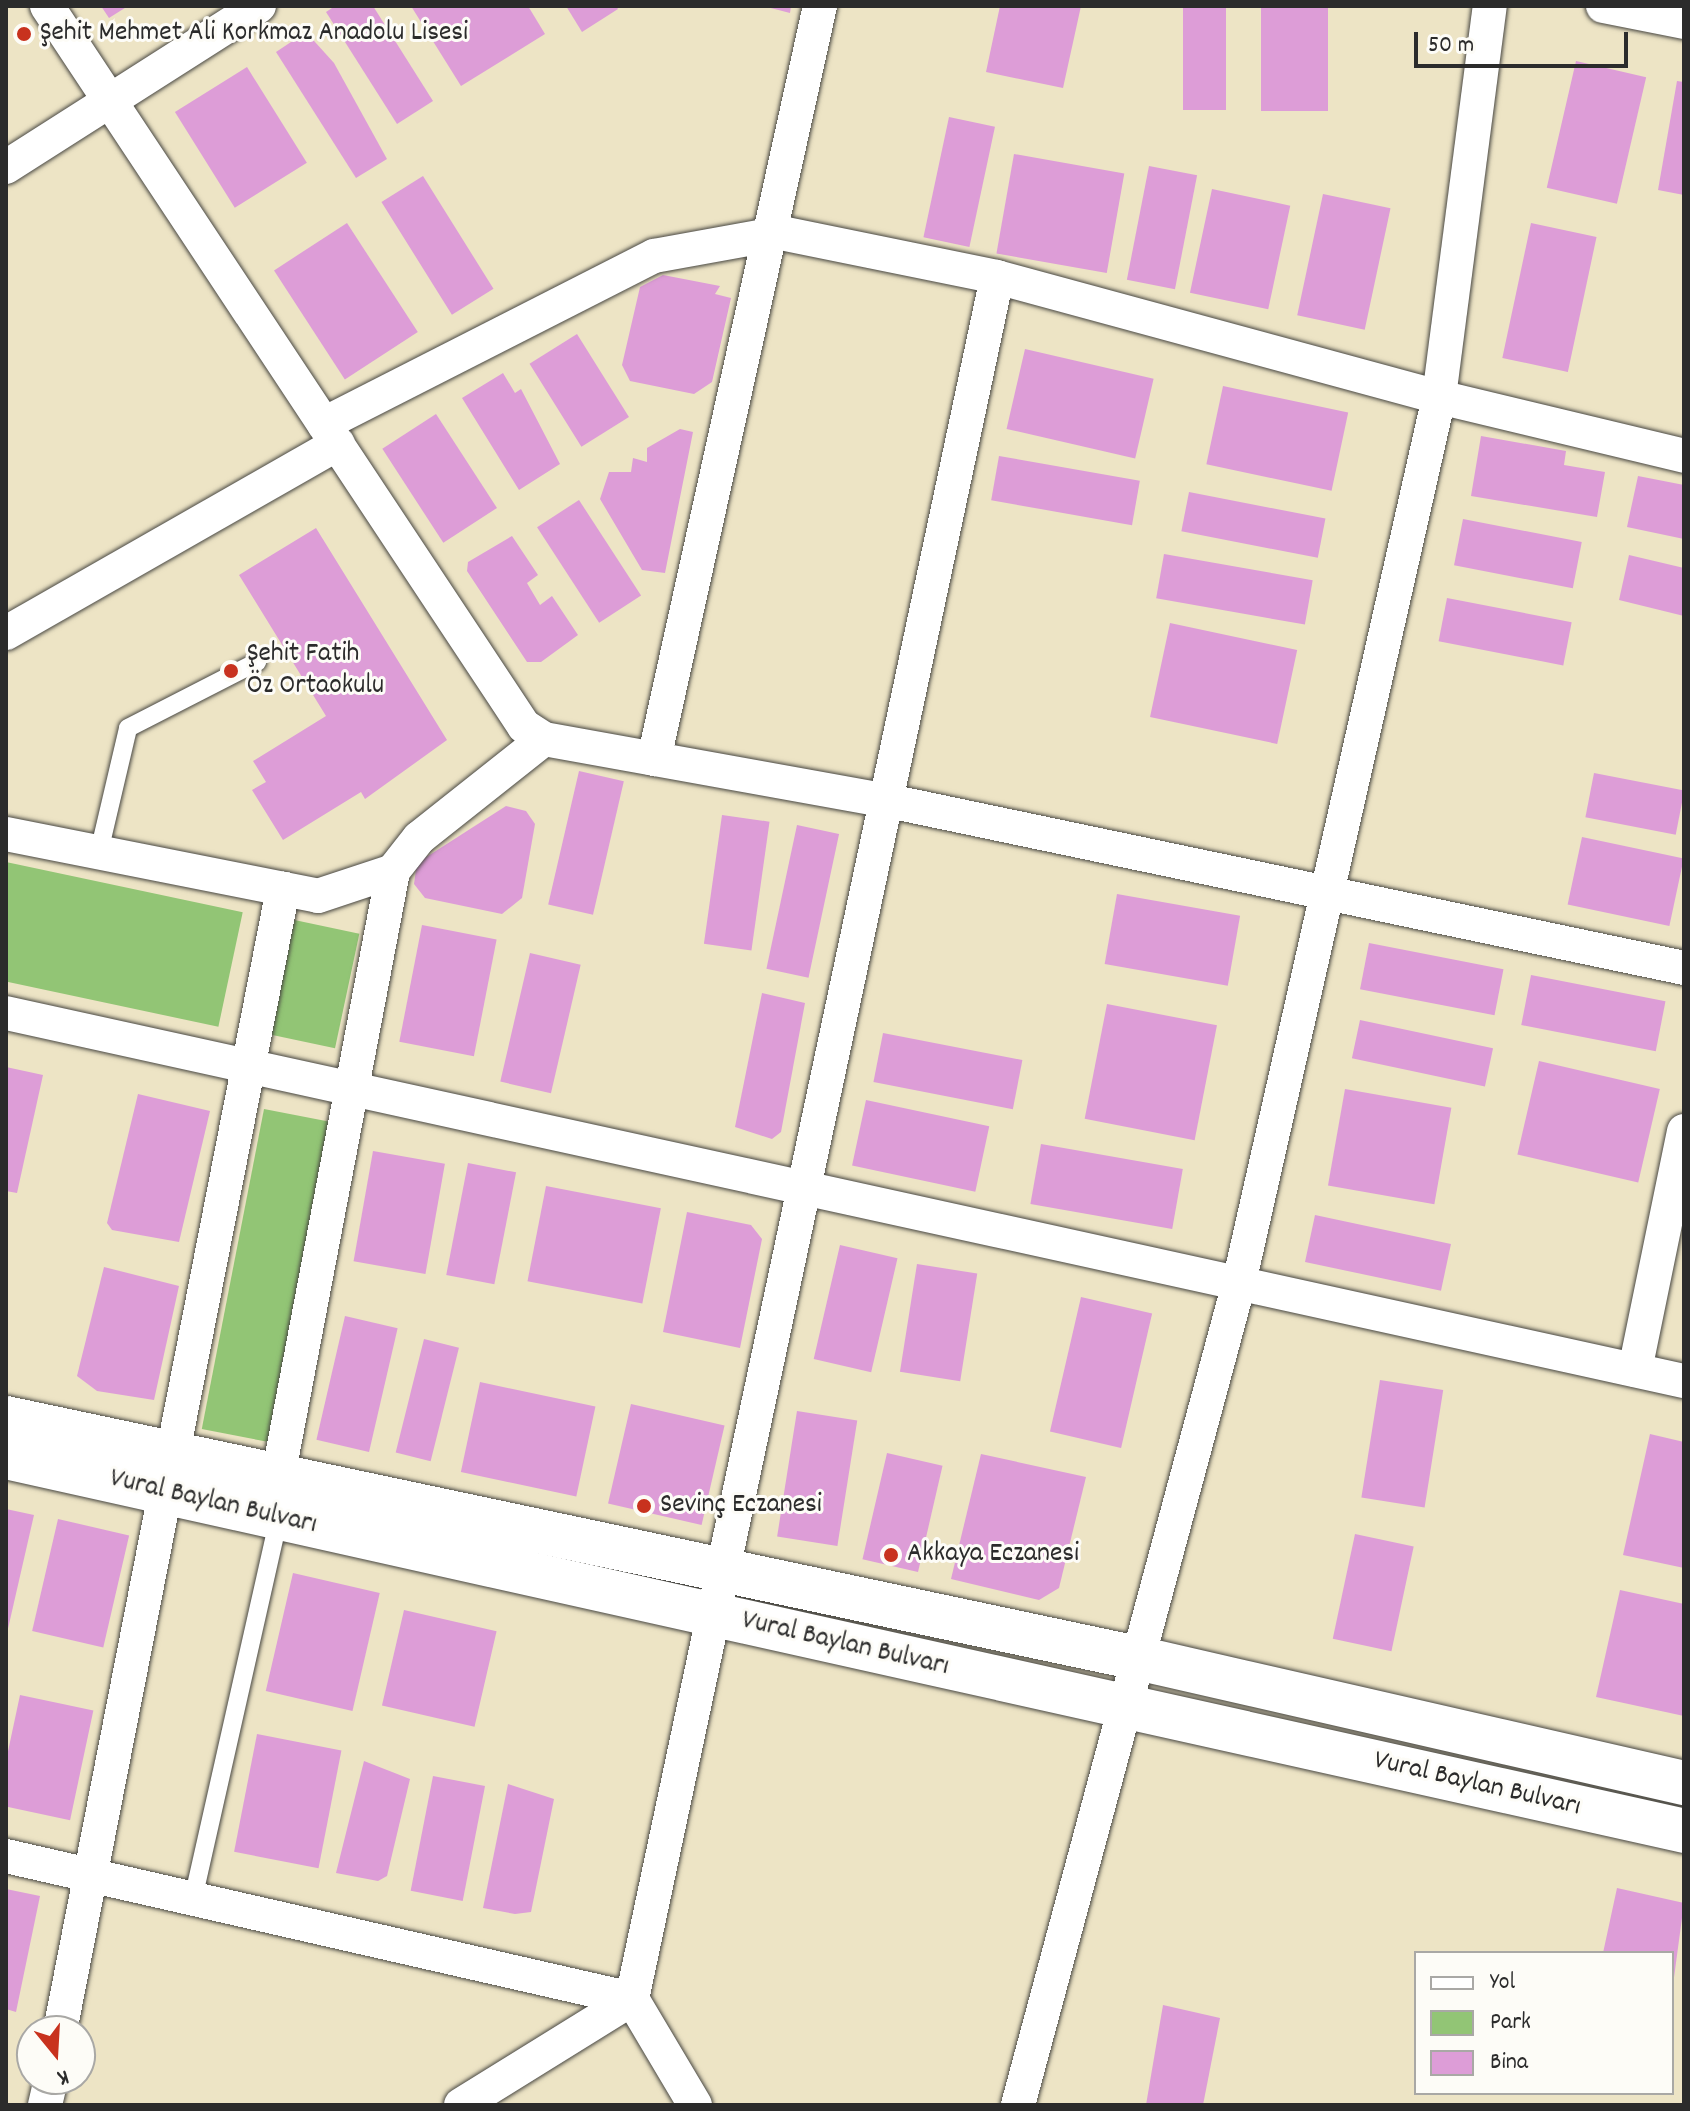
<!DOCTYPE html>
<html>
<head>
<meta charset="utf-8">
<style>
	body { margin:0 }
	#map { position:relative; width:1690px; height:2111px; overflow:hidden; background:#ede4c5; font-family:Dekko,sans-serif }
	div>[style] { position:absolute }
	.green>* { inset:0; background:#92c575; transform-origin:0 0 }
	.building>* { inset:0; background:#dd9dd7; transform-origin:0 0 }
	.roads { filter:drop-shadow(0 0 2px #484742) drop-shadow(0 0 2px #484742) }
	.lane>* { height:18px; margin:-9px; padding:0 9px; transform-origin:9px; border-radius:9px; background:#fff }
	.street>* { height:34px; margin:-17px; padding:0 17px; transform-origin:17px; border-radius:17px; background:#fff }
	.secondary>* { height:44px; margin:-22px; padding:0 22px; transform-origin:22px; border-radius:22px; background:#fff }
	.dots>* { width:22px; height:22px; translate:-50% -50%; box-sizing:border-box; border:4px solid #fdfcf7; border-radius:50% }
	span { translate:-50% -50%; white-space:nowrap; text-align:center; line-height:1.15; -webkit-text-stroke:6px #fdfcf7; paint-order:stroke }
	.poi-label { font-size:28px; color:#2b2b2b }
	.left { translate:0 -50%; text-align:left }
	.street-label { font-size:28px; color:#2b2b2b }
	.frame { position:absolute; inset:0; border:8px solid #2b2b2b; pointer-events:none }
	.legend { position:absolute; left:1414px; top:1951px; width:260px; height:144px; box-sizing:border-box; background:#fdfcf7; border:2px solid #a9a8a5; margin:0; padding:10px 14px; list-style:none; font-size:24px; color:#2b2b2b }
	.legend li { display:flex; align-items:center; gap:16px; height:40px }
	.legend b { width:40px; border:2px solid #a9a8a5 }
	.north { position:absolute; left:16px; top:2015px; width:80px; height:80px; box-sizing:border-box; background:#fdfcf7; border:2px solid #a9a8a5; border-radius:50%; rotate:162deg; font-size:22px; font-weight:700; line-height:32px; text-align:center; color:#2b2b2b }
	.north::after { content:''; display:block; margin:auto; width:28px; height:36px; background:#c8321e; clip-path:polygon(50% 0,100% 100%,50% 72%,0 100%) }
	.scale { position:absolute; left:1414px; top:32px; width:214px; height:36px; box-sizing:border-box; border:4px solid #2b2b2b; border-top:0; padding-left:10px; font-size:24px; line-height:28px; white-space:nowrap; color:#2b2b2b; -webkit-text-stroke:6px #fdfcf7; paint-order:stroke }
</style>
</head>
<body>
<div id="map">
	<div class="green">
		<i style="left:6px;top:862px;width:242px;height:117px;rotate:12deg"></i>
		<i style="left:285px;top:918px;width:76px;height:117px;rotate:12deg"></i>
		<i style="left:264px;top:1109px;width:71px;height:326px;rotate:11deg"></i>
	</div>
	<div class="building">
		<i style="clip-path:polygon(101px 6px,128px 6px,109px 18px)"></i>
		<i style="clip-path:polygon(335px 6px,373px 6px,433px 101px,397px 124px,326px 12px)"></i>
		<i style="clip-path:polygon(411px 6px,528px 6px,545px 34px,461px 86px)"></i>
		<i style="clip-path:polygon(566px 6px,616px 6px,618px 9px,582px 32px)"></i>
		<i style="clip-path:polygon(763px 6px,791px 6px,790px 13px)"></i>
		<i style="clip-path:polygon(1000px 6px,1081px 6px,1063px 88px,986px 72px)"></i>
		<i style="left:1183px;top:6px;width:43px;height:104px"></i>
		<i style="left:1261px;top:6px;width:67px;height:105px"></i>
		<i style="clip-path:polygon(306px 32px,334px 63px,387px 159px,356px 178px,276px 52px)"></i>
		<i style="left:1576px;top:61px;width:72px;height:130px;rotate:13deg"></i>
		<i style="left:247px;top:67px;width:113px;height:85px;rotate:58deg"></i>
		<i style="clip-path:polygon(1677px 81px,1684px 82px,1684px 195px,1658px 190px)"></i>
		<i style="left:949px;top:117px;width:47px;height:123px;rotate:12deg"></i>
		<i style="left:1014px;top:154px;width:112px;height:101px;rotate:10deg"></i>
		<i style="left:1149px;top:166px;width:49px;height:116px;rotate:11deg"></i>
		<i style="left:423px;top:176px;width:133px;height:49px;rotate:58deg"></i>
		<i style="left:1212px;top:189px;width:80px;height:106px;rotate:12deg"></i>
		<i style="left:1323px;top:194px;width:69px;height:124px;rotate:12deg"></i>
		<i style="left:347px;top:223px;width:130px;height:87px;rotate:57deg"></i>
		<i style="left:1531px;top:223px;width:67px;height:138px;rotate:12deg"></i>
		<i style="clip-path:polygon(663px 275px,720px 286px,715px 294px,731px 298px,712px 382px,694px 394px,630px 381px,622px 365px,640px 287px)"></i>
		<i style="left:577px;top:334px;width:98px;height:56px;rotate:58deg"></i>
		<i style="left:1025px;top:349px;width:132px;height:82px;rotate:13deg"></i>
		<i style="clip-path:polygon(503px 373px,515px 393px,521px 389px,560px 464px,519px 490px,462px 398px)"></i>
		<i style="left:1223px;top:386px;width:128px;height:80px;rotate:12deg"></i>
		<i style="left:436px;top:414px;width:112px;height:64px;rotate:57deg"></i>
		<i style="clip-path:polygon(680px 429px,693px 432px,665px 573px,642px 570px,600px 499px,609px 472px,631px 472px,633px 458px,647px 462px,647px 448px)"></i>
		<i style="clip-path:polygon(1481px 436px,1566px 451px,1564px 465px,1605px 472px,1597px 517px,1471px 496px)"></i>
		<i style="left:999px;top:456px;width:143px;height:45px;rotate:10deg"></i>
		<i style="clip-path:polygon(1638px 476px,1684px 485px,1684px 539px,1627px 527px)"></i>
		<i style="left:1189px;top:492px;width:139px;height:40px;rotate:11deg"></i>
		<i style="left:579px;top:500px;width:114px;height:50px;rotate:57deg"></i>
		<i style="left:1463px;top:519px;width:121px;height:47px;rotate:11deg"></i>
		<i style="clip-path:polygon(316px 528px,447px 740px,365px 799px,361px 792px,283px 840px,252px 790px,266px 782px,253px 761px,326px 716px,239px 575px)"></i>
		<i style="clip-path:polygon(512px 536px,538px 575px,527px 583px,540px 605px,552px 596px,578px 635px,541px 662px,527px 662px,467px 571px,468px 562px)"></i>
		<i style="left:1164px;top:554px;width:151px;height:45px;rotate:10deg"></i>
		<i style="clip-path:polygon(1629px 555px,1684px 568px,1684px 616px,1619px 600px)"></i>
		<i style="left:1447px;top:598px;width:127px;height:44px;rotate:11deg"></i>
		<i style="left:1170px;top:623px;width:130px;height:96px;rotate:12deg"></i>
		<i style="left:579px;top:771px;width:46px;height:137px;rotate:13deg"></i>
		<i style="left:1594px;top:773px;width:92px;height:45px;rotate:11deg"></i>
		<i style="clip-path:polygon(506px 806px,526px 811px,535px 824px,522px 898px,502px 914px,425px 898px,414px 884px,417px 863px)"></i>
		<i style="left:722px;top:815px;width:48px;height:130px;rotate:8deg"></i>
		<i style="left:797px;top:825px;width:43px;height:147px;rotate:12deg"></i>
		<i style="left:1582px;top:837px;width:104px;height:69px;rotate:12deg"></i>
		<i style="left:1117px;top:894px;width:125px;height:71px;rotate:10deg"></i>
		<i style="left:422px;top:925px;width:76px;height:119px;rotate:11deg"></i>
		<i style="left:1369px;top:943px;width:137px;height:47px;rotate:11deg"></i>
		<i style="left:530px;top:953px;width:52px;height:132px;rotate:13deg"></i>
		<i style="left:1531px;top:975px;width:137px;height:51px;rotate:11deg"></i>
		<i style="clip-path:polygon(762px 993px,805px 1003px,781px 1132px,772px 1139px,735px 1127px)"></i>
		<i style="left:1107px;top:1004px;width:112px;height:117px;rotate:11deg"></i>
		<i style="left:1360px;top:1020px;width:136px;height:39px;rotate:12deg"></i>
		<i style="left:883px;top:1033px;width:142px;height:50px;rotate:11deg"></i>
		<i style="left:1539px;top:1061px;width:124px;height:96px;rotate:13deg"></i>
		<i style="clip-path:polygon(6px 1067px,43px 1075px,17px 1193px,6px 1191px)"></i>
		<i style="left:1345px;top:1089px;width:108px;height:98px;rotate:10deg"></i>
		<i style="clip-path:polygon(138px 1094px,210px 1111px,179px 1242px,112px 1230px,107px 1223px)"></i>
		<i style="left:866px;top:1100px;width:126px;height:67px;rotate:12deg"></i>
		<i style="left:1041px;top:1144px;width:144px;height:61px;rotate:10deg"></i>
		<i style="left:373px;top:1151px;width:73px;height:112px;rotate:10deg"></i>
		<i style="left:468px;top:1163px;width:49px;height:114px;rotate:11deg"></i>
		<i style="left:546px;top:1186px;width:117px;height:97px;rotate:11deg"></i>
		<i style="clip-path:polygon(687px 1212px,751px 1225px,762px 1239px,740px 1348px,663px 1332px)"></i>
		<i style="left:1315px;top:1215px;width:139px;height:48px;rotate:12deg"></i>
		<i style="left:840px;top:1245px;width:59px;height:117px;rotate:13deg"></i>
		<i style="left:917px;top:1264px;width:61px;height:109px;rotate:9deg"></i>
		<i style="clip-path:polygon(104px 1267px,179px 1286px,154px 1400px,97px 1391px,77px 1376px)"></i>
		<i style="left:1081px;top:1297px;width:73px;height:138px;rotate:13deg"></i>
		<i style="left:345px;top:1316px;width:54px;height:127px;rotate:13deg"></i>
		<i style="left:424px;top:1339px;width:36px;height:117px;rotate:14deg"></i>
		<i style="left:1380px;top:1380px;width:64px;height:119px;rotate:9deg"></i>
		<i style="left:480px;top:1382px;width:118px;height:92px;rotate:12deg"></i>
		<i style="left:631px;top:1404px;width:96px;height:102px;rotate:13deg"></i>
		<i style="left:797px;top:1411px;width:61px;height:127px;rotate:9deg"></i>
		<i style="clip-path:polygon(1650px 1434px,1684px 1442px,1684px 1568px,1623px 1555px)"></i>
		<i style="left:887px;top:1453px;width:57px;height:109px;rotate:13deg"></i>
		<i style="clip-path:polygon(981px 1454px,1086px 1477px,1059px 1588px,1039px 1600px,951px 1579px)"></i>
		<i style="clip-path:polygon(6px 1509px,34px 1515px,7px 1633px,6px 1633px)"></i>
		<i style="left:58px;top:1519px;width:73px;height:115px;rotate:13deg"></i>
		<i style="left:1355px;top:1534px;width:60px;height:107px;rotate:12deg"></i>
		<i style="left:293px;top:1573px;width:89px;height:121px;rotate:13deg"></i>
		<i style="clip-path:polygon(1620px 1590px,1684px 1604px,1684px 1716px,1596px 1697px)"></i>
		<i style="left:404px;top:1610px;width:95px;height:98px;rotate:13deg"></i>
		<i style="left:20px;top:1695px;width:75px;height:112px;rotate:12deg"></i>
		<i style="left:257px;top:1734px;width:86px;height:120px;rotate:11deg"></i>
		<i style="clip-path:polygon(364px 1761px,410px 1779px,387px 1876px,378px 1881px,336px 1873px)"></i>
		<i style="left:433px;top:1776px;width:53px;height:117px;rotate:11deg"></i>
		<i style="clip-path:polygon(508px 1784px,554px 1799px,531px 1912px,515px 1914px,483px 1908px)"></i>
		<i style="clip-path:polygon(1617px 1888px,1684px 1903px,1673px 1985px,1672px 1953px,1603px 1953px)"></i>
		<i style="clip-path:polygon(6px 1889px,40px 1896px,16px 2012px,6px 2009px)"></i>
		<i style="clip-path:polygon(1163px 2005px,1220px 2018px,1203px 2105px,1146px 2105px)"></i>
	</div>
	<div class="roads">
		<div class="lane">
			<i style="left:99px;top:852px;width:127px;rotate:-76.8deg"></i>
			<i style="left:128px;top:728px;width:145px;rotate:-27.1deg"></i>
			<i style="left:193px;top:1899px;width:391px;rotate:-77.3deg"></i>
		</div>
		<div class="street">
			<i style="left:47px;top:6px;width:864px;rotate:56.48deg"></i>
			<i style="left:524px;top:726px;width:24px;rotate:33deg"></i>
			<i style="left:544px;top:739px;width:351px;rotate:10.2deg"></i>
			<i style="left:889px;top:801px;width:812px;rotate:11.86deg"></i>
			<i style="left:1603px;top:6px;width:83px;rotate:11.2deg"></i>
			<i style="left:6px;top:167px;width:300px;rotate:-32.5deg"></i>
			<i style="left:324px;top:424px;width:370px;rotate:-27deg"></i>
			<i style="left:654px;top:256px;width:129px;rotate:-10.3deg"></i>
			<i style="left:781px;top:233px;width:220px;rotate:11.5deg"></i>
			<i style="left:997px;top:277px;width:458px;rotate:15.2deg"></i>
			<i style="left:1439px;top:397px;width:394px;rotate:-82.6deg"></i>
			<i style="left:6px;top:633px;width:382px;rotate:-29.7deg"></i>
			<i style="left:654px;top:759px;width:771px;rotate:-77.57deg"></i>
			<i style="left:6px;top:834px;width:318px;rotate:11.2deg"></i>
			<i style="left:318px;top:896px;width:79px;rotate:-18.4deg"></i>
			<i style="left:6px;top:1013px;width:1718px;rotate:12.37deg"></i>
			<i style="left:1635px;top:1370px;width:244px;rotate:-78.4deg"></i>
			<i style="left:278px;top:1477px;width:617px;rotate:-79.25deg"></i>
			<i style="left:393px;top:871px;width:42px;rotate:-51.8deg"></i>
			<i style="left:419px;top:838px;width:159px;rotate:-38.4deg"></i>
			<i style="left:6px;top:1856px;width:642px;rotate:12.87deg"></i>
			<i style="left:60px;top:2031px;width:1164px;rotate:-78.95deg"></i>
			<i style="left:45px;top:2105px;width:27px;rotate:-77deg"></i>
			<i style="left:461px;top:2105px;width:201px;rotate:-31.8deg"></i>
			<i style="left:695px;top:2105px;width:123px;rotate:-120.7deg"></i>
			<i style="left:632px;top:1999px;width:1760px;rotate:-78.03deg"></i>
			<i style="left:1018px;top:2105px;width:851px;rotate:-74.95deg"></i>
			<i style="left:1239px;top:1283px;width:908px;rotate:-77.28deg"></i>
			<i style="left:1439px;top:397px;width:252px;rotate:13.5deg"></i>
		</div>
		<div class="secondary">
			<i style="left:6px;top:1418px;width:1161px;rotate:11.98deg"></i>
			<i style="left:1142px;top:1659px;width:556px;rotate:12.89deg"></i>
			<i style="left:6px;top:1457px;width:1719px;rotate:12.56deg"></i>
		</div>
	</div>
	<div class="dots">
		<i style="left:24px;top:34px;background:#c8321e"></i>
		<i style="left:231px;top:671px;background:#c8321e"></i>
		<i style="left:644px;top:1506px;background:#c8321e"></i>
		<i style="left:891px;top:1555px;background:#c8321e"></i>
	</div>
	<div class="poi-label">
		<span class="left" style="left:40px;top:34px">Şehit Mehmet Ali Korkmaz Anadolu Lisesi</span>
		<span class="left" style="left:247px;top:671px">Şehit Fatih<br>Öz Ortaokulu</span>
		<span class="left" style="left:660px;top:1506px">Sevinç Eczanesi</span>
		<span class="left" style="left:907px;top:1555px">Akkaya Eczanesi</span>
	</div>
	<div class="street-label">
		<span style="left:213px;top:1503px;rotate:13deg">Vural Baylan Bulvarı</span>
		<span style="left:845px;top:1645px;rotate:13deg">Vural Baylan Bulvarı</span>
		<span style="left:1477px;top:1785px;rotate:13deg">Vural Baylan Bulvarı</span>
	</div>
	<div class="frame"></div>
	<ul class="legend">
	<li><b style="height:10px;background:#fff"></b>Yol</li>
	<li><b style="height:22px;background:#92c575"></b>Park</li>
	<li><b style="height:22px;background:#dd9dd7"></b>Bina</li>
	</ul>
	<div class="north">K</div>
	<div class="scale">50 m</div>
</div>
</body>
</html>
